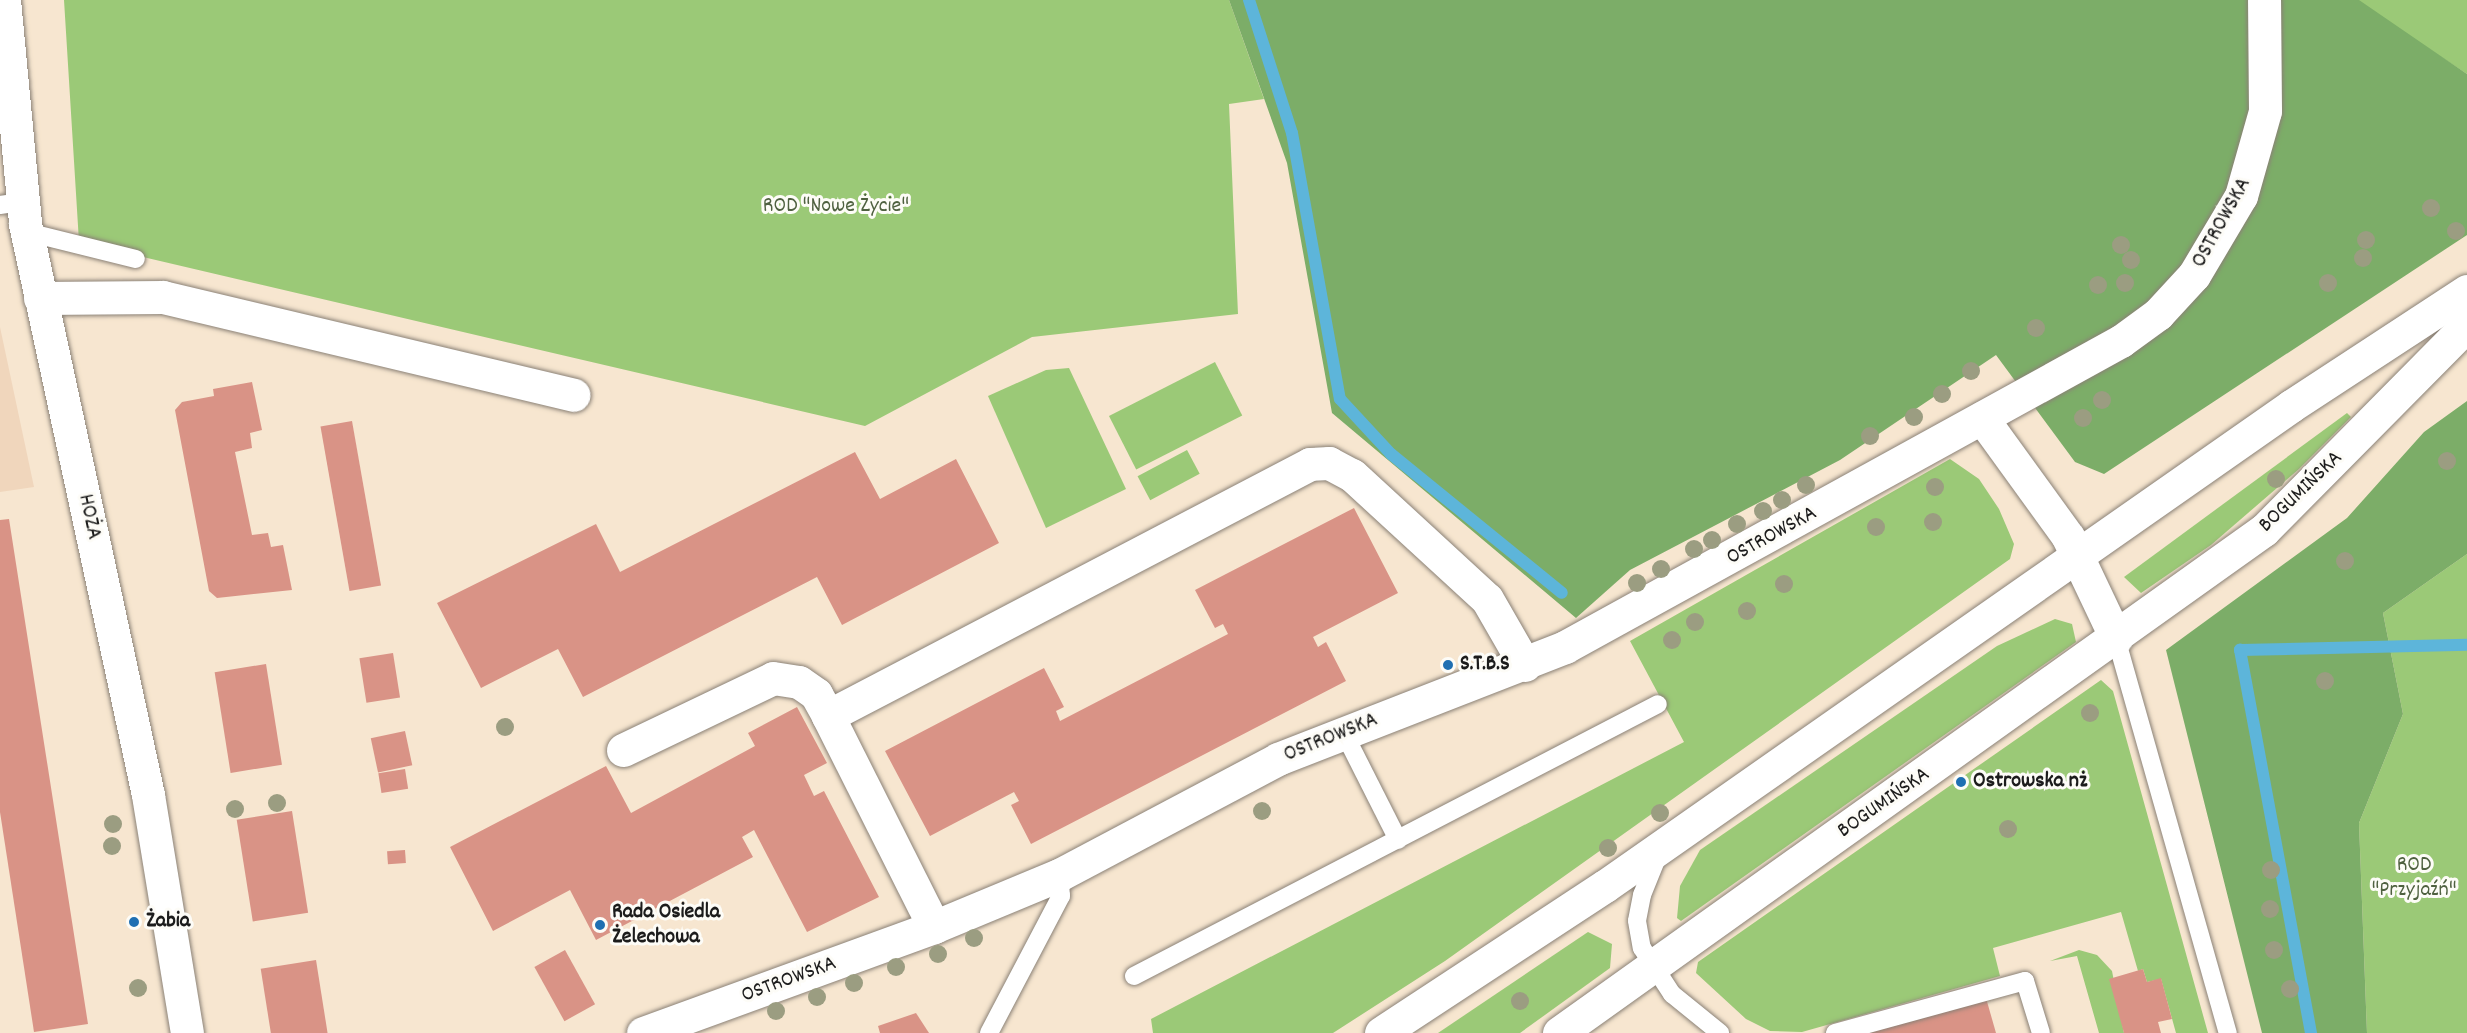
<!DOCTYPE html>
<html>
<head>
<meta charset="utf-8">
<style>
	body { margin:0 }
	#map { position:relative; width:2467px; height:1033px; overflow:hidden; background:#f7e6d0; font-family:Dekko,sans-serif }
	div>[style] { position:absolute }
	.built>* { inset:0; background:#f0d6bc }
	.green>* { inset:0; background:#9bc977; transform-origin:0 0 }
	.forest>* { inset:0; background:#7cad68 }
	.stream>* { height:12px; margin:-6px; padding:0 6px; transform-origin:6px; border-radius:6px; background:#5db5da }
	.building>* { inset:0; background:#d99386; transform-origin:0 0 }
	.roads { filter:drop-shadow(0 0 2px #8a8176) drop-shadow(0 0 2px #8a8176) }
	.service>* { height:18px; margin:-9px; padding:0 9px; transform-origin:9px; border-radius:9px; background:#fff }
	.minor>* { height:33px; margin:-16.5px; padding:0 16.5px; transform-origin:16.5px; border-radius:16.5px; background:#fff }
	.tertiary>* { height:33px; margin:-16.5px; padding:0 16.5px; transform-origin:16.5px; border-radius:16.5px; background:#fff }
	.trees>* { width:18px; height:18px; margin:-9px; border-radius:50%; background:#9b9d81 }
	.dots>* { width:16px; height:16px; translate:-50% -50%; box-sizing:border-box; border:3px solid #fdfcf7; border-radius:50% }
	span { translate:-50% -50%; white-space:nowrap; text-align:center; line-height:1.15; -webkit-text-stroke:6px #fdfcf7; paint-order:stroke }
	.park-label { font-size:22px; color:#4f6140 }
	.street-label { font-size:22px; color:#1c1c1c }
	.poi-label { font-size:22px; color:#1c1c1c; font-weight:700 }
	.left { translate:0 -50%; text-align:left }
</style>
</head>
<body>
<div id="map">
	<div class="built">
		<i style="clip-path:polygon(0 327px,34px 487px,0 492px)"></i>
	</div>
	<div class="green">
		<i style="clip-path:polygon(64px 0,1229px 0,1264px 99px,1229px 104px,1238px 314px,1032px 337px,865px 426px,79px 242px)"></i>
		<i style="clip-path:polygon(2359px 0,2467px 0,2467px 74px,2359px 3px)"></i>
		<i style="left:1215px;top:362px;width:60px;height:119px;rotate:63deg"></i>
		<i style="clip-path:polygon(1069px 368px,1126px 489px,1046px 528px,988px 396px,1046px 370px)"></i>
		<i style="clip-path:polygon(2347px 413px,2351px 417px,2299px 469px,2211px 545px,2141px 593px,2124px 577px)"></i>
		<i style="left:1187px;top:450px;width:27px;height:56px;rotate:62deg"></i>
		<i style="clip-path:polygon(1950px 459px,1979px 479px,1999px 509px,2014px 544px,2010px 559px,1445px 961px,1333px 1033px,1153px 1033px,1151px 1019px,1684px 742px,1630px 641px)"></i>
		<i style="clip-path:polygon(2467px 554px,2467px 1033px,2367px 1033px,2359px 823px,2403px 714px,2383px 613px)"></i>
		<i style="clip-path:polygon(2055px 619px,2072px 624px,2076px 642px,1681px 921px,1677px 918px,1680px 886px,1700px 850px,1997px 646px)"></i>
		<i style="clip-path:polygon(2101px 680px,2113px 691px,2208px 1033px,2176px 1033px,2161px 979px,2147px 982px,2143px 969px,2138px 971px,2121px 912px,1993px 948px,2000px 976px,1802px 1032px,1770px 1031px,1746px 1019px,1696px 973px,1698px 962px)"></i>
		<i style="clip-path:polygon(1588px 932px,1612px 944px,1610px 968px,1520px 1033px,1438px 1033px)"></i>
		<i style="clip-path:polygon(2079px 950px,2097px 955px,2112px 971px,2124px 1033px,2099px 1033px,2077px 956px,2050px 961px)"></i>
	</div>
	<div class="forest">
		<i style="clip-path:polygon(1229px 0,2359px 0,2467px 74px,2467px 235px,2104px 474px,2075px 462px,1996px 355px,1840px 460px,1630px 570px,1576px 618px,1332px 413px,1287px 163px)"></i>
		<i style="clip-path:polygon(2467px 401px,2467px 554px,2383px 613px,2403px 714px,2359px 823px,2367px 1033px,2262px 1033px,2166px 650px,2347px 518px,2424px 432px)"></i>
	</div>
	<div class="stream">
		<i style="left:1249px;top:0;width:140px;rotate:72.1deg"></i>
		<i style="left:1292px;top:133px;width:270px;rotate:79.8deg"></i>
		<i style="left:1340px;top:399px;width:75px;rotate:47.2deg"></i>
		<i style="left:1391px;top:454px;width:220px;rotate:39.1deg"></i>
		<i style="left:2311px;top:1033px;width:390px;rotate:-100.5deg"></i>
		<i style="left:2240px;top:650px;width:227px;rotate:-1.3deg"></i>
	</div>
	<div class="building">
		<i style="clip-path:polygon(252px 382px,262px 430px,250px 433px,252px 448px,235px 452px,252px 535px,268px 533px,271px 547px,283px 545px,292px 590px,217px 598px,209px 591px,175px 410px,182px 402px,214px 396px,213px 389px)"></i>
		<i style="left:352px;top:421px;width:167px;height:32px;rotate:80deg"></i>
		<i style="clip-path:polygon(855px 452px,880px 499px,956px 459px,999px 543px,842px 625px,817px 577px,583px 697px,558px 649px,481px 688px,437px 603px,596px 524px,620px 572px)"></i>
		<i style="clip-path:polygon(1354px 508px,1398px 593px,1313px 637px,1318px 647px,1326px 642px,1346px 681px,1031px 844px,1011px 805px,1019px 801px,1014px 792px,930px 836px,885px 751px,1044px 668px,1064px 707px,1056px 711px,1060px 721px,1228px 634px,1223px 624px,1215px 628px,1195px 590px)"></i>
		<i style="clip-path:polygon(9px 519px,88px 1024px,34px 1032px,0 812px,0 520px)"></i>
		<i style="left:393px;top:653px;width:45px;height:34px;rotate:81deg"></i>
		<i style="left:266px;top:664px;width:102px;height:52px;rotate:81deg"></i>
		<i style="clip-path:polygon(797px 707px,827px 763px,804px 775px,814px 796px,824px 791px,879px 897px,807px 932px,754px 830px,742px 837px,753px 857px,596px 940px,570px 890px,493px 931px,450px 847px,606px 766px,631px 813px,755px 746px,748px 733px)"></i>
		<i style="left:405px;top:731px;width:35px;height:35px;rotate:78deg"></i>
		<i style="left:405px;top:769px;width:20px;height:27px;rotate:81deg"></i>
		<i style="left:292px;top:811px;width:103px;height:56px;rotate:81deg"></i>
		<i style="left:405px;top:850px;width:13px;height:18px;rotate:86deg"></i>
		<i style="left:565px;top:950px;width:62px;height:35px;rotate:61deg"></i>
		<i style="left:316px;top:960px;width:74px;height:56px;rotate:81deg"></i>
		<i style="clip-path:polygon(2143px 969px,2147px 982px,2161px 978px,2172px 1019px,2158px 1022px,2161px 1033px,2124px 1033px,2109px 979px)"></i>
		<i style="clip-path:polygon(1986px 998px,1996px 1033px,1867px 1033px)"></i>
		<i style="clip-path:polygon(916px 1013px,929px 1033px,880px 1033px,878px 1026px)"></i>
	</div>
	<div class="roads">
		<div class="service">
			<i style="left:0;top:205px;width:22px;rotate:-8deg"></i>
			<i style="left:27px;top:232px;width:112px;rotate:13.9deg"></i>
			<i style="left:2116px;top:638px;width:411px;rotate:74.2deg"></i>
			<i style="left:1343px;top:731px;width:122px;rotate:63.2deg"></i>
			<i style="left:1659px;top:853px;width:45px;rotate:112deg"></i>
			<i style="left:1642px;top:895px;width:26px;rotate:101deg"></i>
			<i style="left:1637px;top:921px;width:27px;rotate:80deg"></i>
			<i style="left:1642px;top:948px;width:55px;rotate:56.9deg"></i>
			<i style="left:1672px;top:994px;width:62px;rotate:39.1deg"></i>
			<i style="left:1134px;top:976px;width:590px;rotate:-27.43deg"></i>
			<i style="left:989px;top:1033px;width:155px;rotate:-62.3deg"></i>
			<i style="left:1061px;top:896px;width:21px;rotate:-95deg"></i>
			<i style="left:1835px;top:1033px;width:197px;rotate:-15.3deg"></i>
			<i style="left:2025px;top:981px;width:54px;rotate:72.9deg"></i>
		</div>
		<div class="minor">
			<i style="left:40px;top:298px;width:123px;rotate:-0.5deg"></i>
			<i style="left:163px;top:297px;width:422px;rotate:13.4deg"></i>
			<i style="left:1982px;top:418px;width:147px;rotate:54.1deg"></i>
			<i style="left:2068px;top:537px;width:112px;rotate:64.6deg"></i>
			<i style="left:828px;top:716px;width:236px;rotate:63.3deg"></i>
			<i style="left:623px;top:750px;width:166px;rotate:-25.6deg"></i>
			<i style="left:773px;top:678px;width:26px;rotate:9deg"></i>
			<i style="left:799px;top:682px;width:21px;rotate:35deg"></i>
			<i style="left:816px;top:694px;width:25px;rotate:61deg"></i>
			<i style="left:828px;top:716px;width:544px;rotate:-27.6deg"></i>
			<i style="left:1310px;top:464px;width:19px;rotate:-3deg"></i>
			<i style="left:1329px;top:463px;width:26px;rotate:28deg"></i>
			<i style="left:1352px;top:475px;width:183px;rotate:42.6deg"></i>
			<i style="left:1487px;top:599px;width:76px;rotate:60.1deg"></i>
			<i style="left:643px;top:1033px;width:310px;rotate:-20deg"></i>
			<i style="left:934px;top:927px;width:135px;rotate:-22.6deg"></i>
			<i style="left:1059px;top:875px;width:248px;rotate:-27.9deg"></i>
			<i style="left:1278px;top:759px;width:308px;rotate:-21.3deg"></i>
			<i style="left:1565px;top:647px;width:635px;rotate:-28.83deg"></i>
			<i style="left:2121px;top:341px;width:46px;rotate:-36.1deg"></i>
			<i style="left:2158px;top:314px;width:53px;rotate:-47.3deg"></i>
			<i style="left:2194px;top:275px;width:92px;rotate:-59.3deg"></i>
			<i style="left:2241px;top:196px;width:88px;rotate:-74.2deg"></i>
			<i style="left:2265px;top:111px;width:111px;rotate:-90.5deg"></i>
		</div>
		<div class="tertiary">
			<i style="left:4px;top:0;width:225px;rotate:84.6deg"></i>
			<i style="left:25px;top:224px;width:584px;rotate:77.84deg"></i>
			<i style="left:148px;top:795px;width:241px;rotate:80.7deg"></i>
			<i style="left:1381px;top:1033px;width:268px;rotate:-33.3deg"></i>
			<i style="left:1605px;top:886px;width:837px;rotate:-34.98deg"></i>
			<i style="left:2291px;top:406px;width:210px;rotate:-33.2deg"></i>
			<i style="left:1559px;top:1033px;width:866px;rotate:-35.51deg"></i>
			<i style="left:2264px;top:530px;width:289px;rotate:-45.3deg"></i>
		</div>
	</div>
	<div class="trees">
		<i style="left:2431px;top:208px"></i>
		<i style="left:2456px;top:231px"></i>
		<i style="left:2366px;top:240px"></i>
		<i style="left:2121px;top:245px"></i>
		<i style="left:2363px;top:258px"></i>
		<i style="left:2131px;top:260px"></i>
		<i style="left:2125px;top:283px"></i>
		<i style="left:2328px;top:283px"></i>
		<i style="left:2098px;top:285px"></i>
		<i style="left:2036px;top:328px"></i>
		<i style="left:1971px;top:371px"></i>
		<i style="left:1942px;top:394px"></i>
		<i style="left:2102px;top:400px"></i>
		<i style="left:1914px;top:417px"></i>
		<i style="left:2083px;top:418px"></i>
		<i style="left:1870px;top:436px"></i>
		<i style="left:2447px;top:461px"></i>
		<i style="left:2276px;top:479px"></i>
		<i style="left:1806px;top:485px"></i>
		<i style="left:1935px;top:487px"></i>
		<i style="left:1782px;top:500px"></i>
		<i style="left:1763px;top:511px"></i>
		<i style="left:1933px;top:522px"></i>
		<i style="left:1737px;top:524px"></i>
		<i style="left:1876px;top:527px"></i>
		<i style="left:1712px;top:540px"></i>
		<i style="left:1694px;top:549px"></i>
		<i style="left:2345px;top:561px"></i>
		<i style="left:1661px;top:569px"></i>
		<i style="left:1637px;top:583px"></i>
		<i style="left:1784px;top:584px"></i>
		<i style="left:1747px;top:611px"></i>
		<i style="left:1695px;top:622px"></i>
		<i style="left:1672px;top:640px"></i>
		<i style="left:2325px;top:681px"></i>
		<i style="left:2090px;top:713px"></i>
		<i style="left:505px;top:727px"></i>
		<i style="left:277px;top:803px"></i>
		<i style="left:235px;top:809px"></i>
		<i style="left:1262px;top:811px"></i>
		<i style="left:1660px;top:813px"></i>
		<i style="left:113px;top:824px"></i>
		<i style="left:2008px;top:829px"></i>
		<i style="left:112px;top:846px"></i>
		<i style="left:1608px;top:848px"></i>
		<i style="left:2271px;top:870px"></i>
		<i style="left:2270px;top:909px"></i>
		<i style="left:974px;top:938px"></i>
		<i style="left:2274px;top:950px"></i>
		<i style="left:938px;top:954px"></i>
		<i style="left:896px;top:967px"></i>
		<i style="left:854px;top:983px"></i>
		<i style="left:138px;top:988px"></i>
		<i style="left:2290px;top:989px"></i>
		<i style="left:817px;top:997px"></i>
		<i style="left:1520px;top:1001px"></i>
		<i style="left:776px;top:1011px"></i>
	</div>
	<div class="dots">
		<i style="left:1448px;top:665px;background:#1f6fb2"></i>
		<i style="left:1961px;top:782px;background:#1f6fb2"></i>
		<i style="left:134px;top:922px;background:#1f6fb2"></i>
		<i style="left:600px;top:925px;background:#1f6fb2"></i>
	</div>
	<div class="park-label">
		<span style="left:836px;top:207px">ROD "Nowe Życie"</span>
		<span style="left:2414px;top:878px">ROD<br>"Przyjaźń"</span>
	</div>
	<div class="street-label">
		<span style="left:2222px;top:223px;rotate:-61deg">OSTROWSKA</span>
		<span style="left:2301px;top:492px;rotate:-44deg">BOGUMIŃSKA</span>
		<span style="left:89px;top:517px;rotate:78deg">HOŻA</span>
		<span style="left:1772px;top:536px;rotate:-29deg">OSTROWSKA</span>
		<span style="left:1331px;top:738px;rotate:-22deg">OSTROWSKA</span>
		<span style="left:1884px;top:803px;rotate:-35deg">BOGUMIŃSKA</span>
		<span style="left:789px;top:980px;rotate:-20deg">OSTROWSKA</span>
	</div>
	<div class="poi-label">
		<span class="left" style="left:1460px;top:665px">S.T.B.S</span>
		<span class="left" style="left:1973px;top:782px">Ostrowska nż</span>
		<span class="left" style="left:612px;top:925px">Rada Osiedla<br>Żelechowa</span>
		<span class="left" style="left:146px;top:922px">Żabia</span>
	</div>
</div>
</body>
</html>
